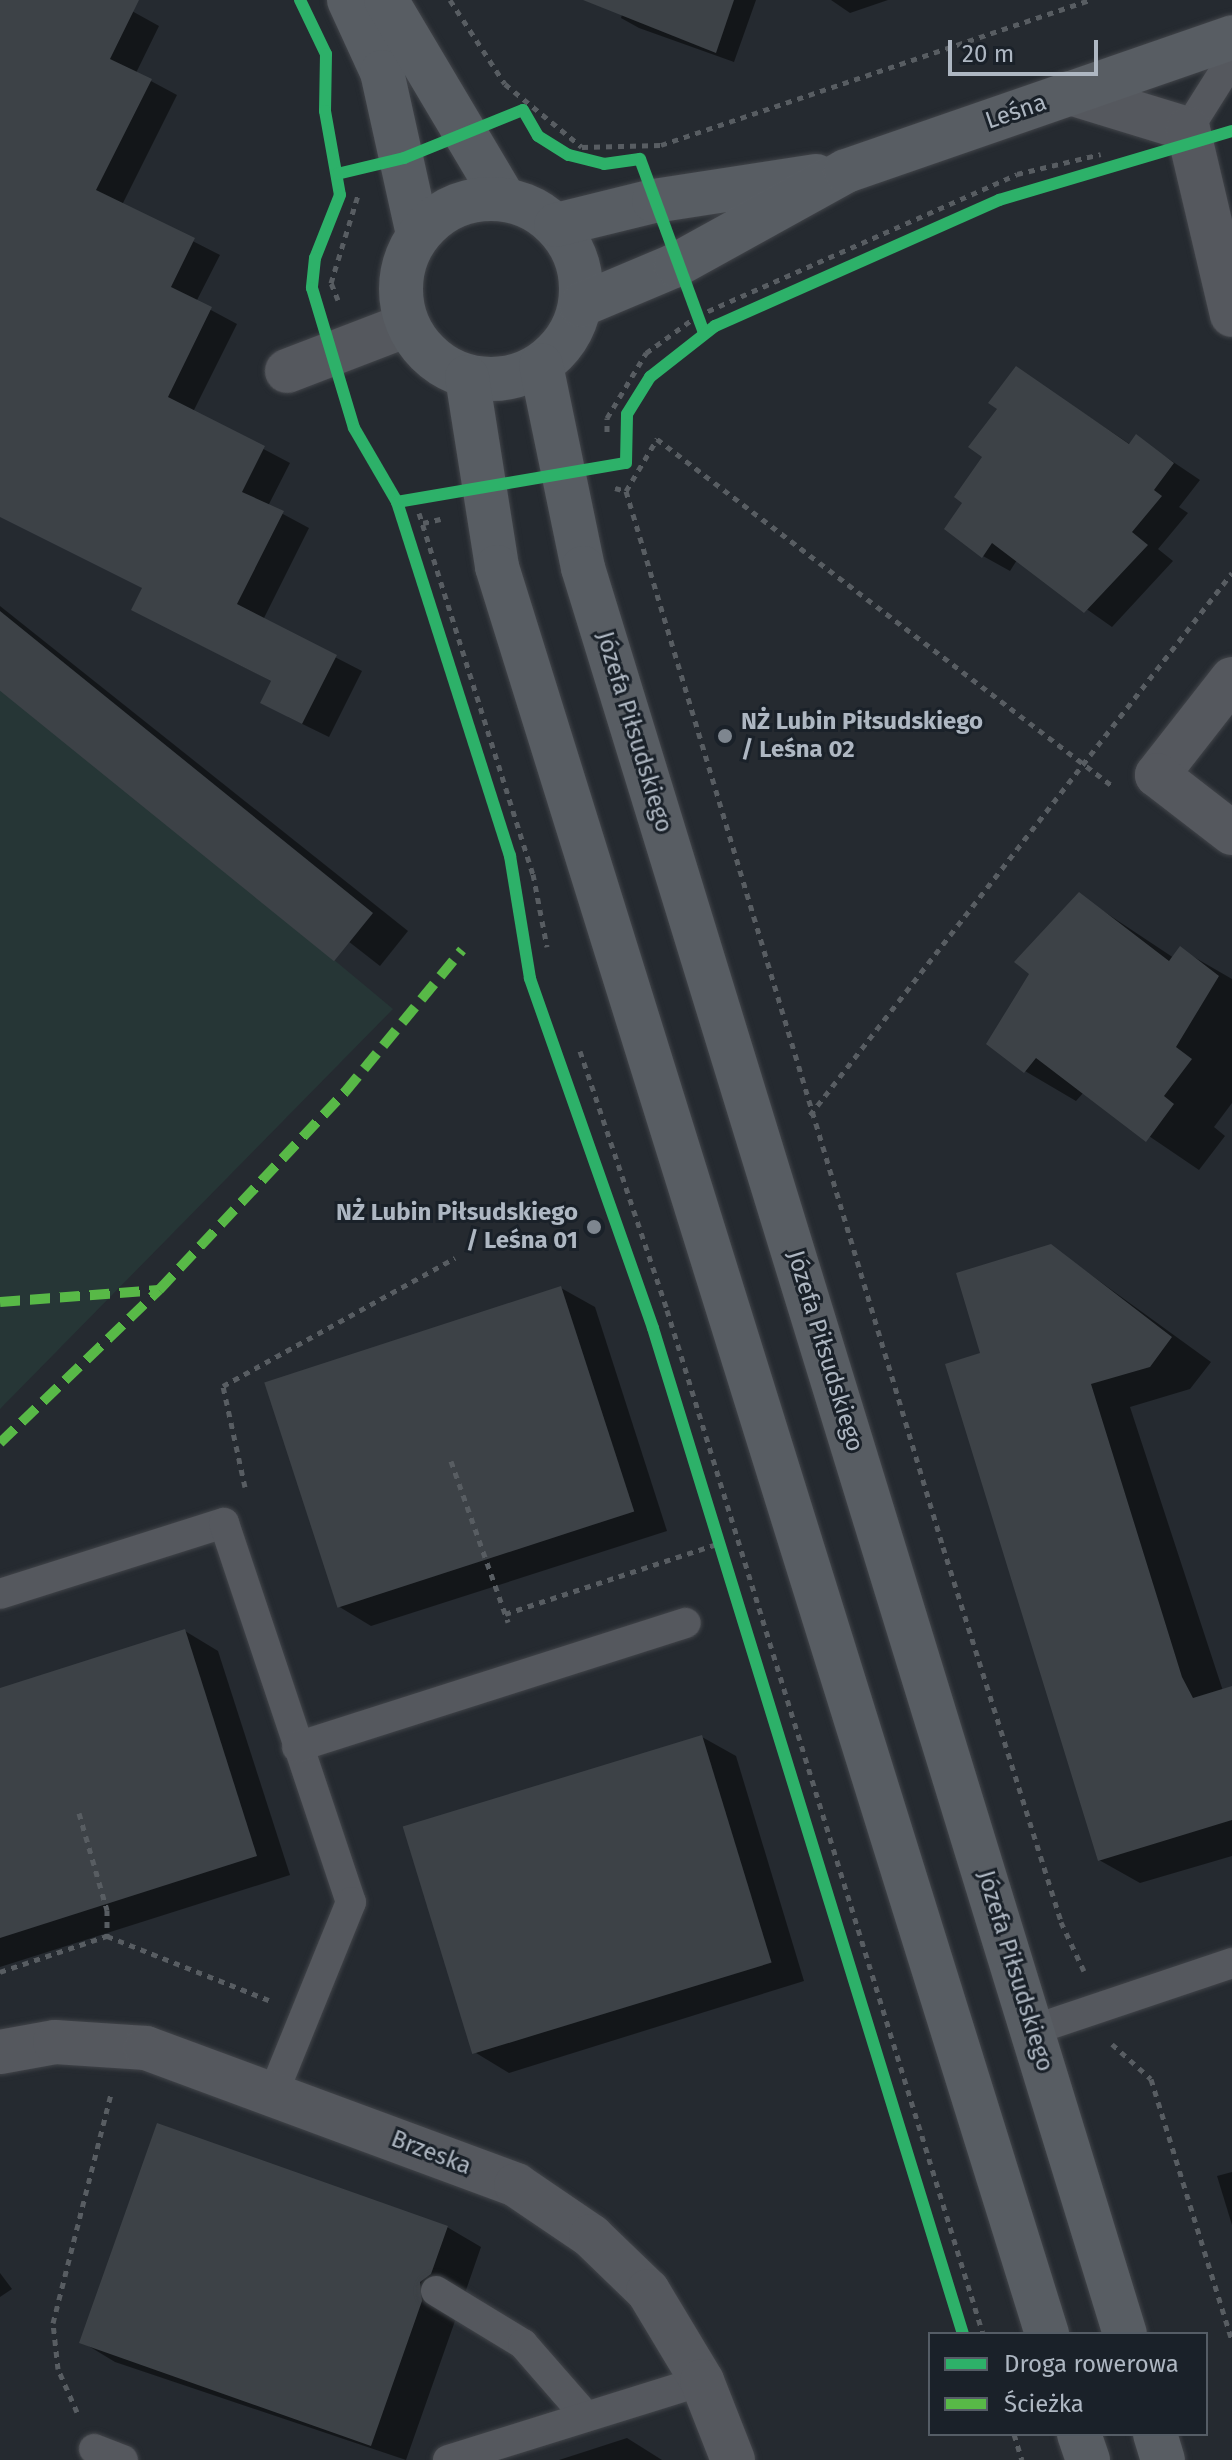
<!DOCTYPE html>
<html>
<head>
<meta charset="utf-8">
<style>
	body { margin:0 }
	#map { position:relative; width:1232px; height:2460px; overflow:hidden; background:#252a30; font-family:"Fira Sans",sans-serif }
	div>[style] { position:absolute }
	.green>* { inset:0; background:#263636 }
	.shadow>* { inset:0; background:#0007 }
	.building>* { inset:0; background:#3d4247; transform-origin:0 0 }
	.path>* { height:5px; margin-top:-2.5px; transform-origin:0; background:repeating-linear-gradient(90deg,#585d62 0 6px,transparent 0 12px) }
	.roads { filter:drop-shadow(0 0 2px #414449) drop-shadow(0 0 2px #414449) }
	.lane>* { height:30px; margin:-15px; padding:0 15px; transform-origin:15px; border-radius:15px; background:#55585e }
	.street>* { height:44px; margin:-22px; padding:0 22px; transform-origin:22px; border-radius:22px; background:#55585e }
	.secondary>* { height:44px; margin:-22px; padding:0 22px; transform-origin:22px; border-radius:22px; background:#585d63 }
	.secondary>.ring { margin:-22px; padding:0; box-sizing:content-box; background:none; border:44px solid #585d63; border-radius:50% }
	.quiet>* { height:10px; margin-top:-5px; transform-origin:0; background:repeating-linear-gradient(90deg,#58b947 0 20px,transparent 0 30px) }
	.cycleway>* { height:12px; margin:-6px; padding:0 6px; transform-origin:6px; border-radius:6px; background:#2db169 }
	.dots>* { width:22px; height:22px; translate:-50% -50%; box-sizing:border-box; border:4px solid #1a2129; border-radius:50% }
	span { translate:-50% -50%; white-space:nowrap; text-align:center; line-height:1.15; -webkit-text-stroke:6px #1a2129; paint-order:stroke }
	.street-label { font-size:24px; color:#aeb7c2 }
	.poi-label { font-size:24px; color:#aeb7c2; font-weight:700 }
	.left { translate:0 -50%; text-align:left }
	.right { translate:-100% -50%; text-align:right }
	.legend { position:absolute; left:928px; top:2332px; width:280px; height:104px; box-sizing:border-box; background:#1a2129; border:2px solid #555d66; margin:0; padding:10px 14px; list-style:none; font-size:24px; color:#aeb7c2 }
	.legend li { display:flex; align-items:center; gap:16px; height:40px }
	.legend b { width:40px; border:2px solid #555d66 }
	.scale { position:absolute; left:948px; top:40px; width:150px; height:36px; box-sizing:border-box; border:4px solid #aeb7c2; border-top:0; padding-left:10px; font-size:24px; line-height:28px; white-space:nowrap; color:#aeb7c2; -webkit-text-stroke:6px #1a2129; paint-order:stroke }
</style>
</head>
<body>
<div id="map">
	<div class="green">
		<i style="clip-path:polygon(0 681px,393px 1009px,0 1409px)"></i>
	</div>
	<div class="shadow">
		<i style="clip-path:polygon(0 0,112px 0,159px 26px,136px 73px,177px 95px,122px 205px,220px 255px,196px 302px,237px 324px,193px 412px,290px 463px,268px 506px,309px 528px,263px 620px,362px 671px,329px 737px,288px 717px,273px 682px,133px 610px,144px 589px,0 489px)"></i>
		<i style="clip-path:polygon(592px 0,756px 0,734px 62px,639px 28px,621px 18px,623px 11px)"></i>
		<i style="clip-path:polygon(831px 0,888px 0,850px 13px)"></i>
		<i style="clip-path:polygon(1016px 368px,1131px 445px,1136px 437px,1200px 480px,1179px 507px,1188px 513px,1158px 549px,1173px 561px,1112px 627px,1017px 560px,1010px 571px,983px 556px,965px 503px)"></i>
		<i style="clip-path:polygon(0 606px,408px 931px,380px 966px,0 670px)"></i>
		<i style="clip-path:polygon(1079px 895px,1174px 958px,1180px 949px,1232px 979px,1232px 1103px,1214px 1127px,1225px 1136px,1199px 1170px,1084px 1092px,1076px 1101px,1025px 1071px)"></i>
		<i style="clip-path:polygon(1051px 1246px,1211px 1362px,1190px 1389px,1130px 1407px,1223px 1691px,1232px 1688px,1232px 1856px,1140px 1883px,1099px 1860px,983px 1355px)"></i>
		<i style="clip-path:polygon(561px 1288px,595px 1307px,667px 1531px,371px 1626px,338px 1606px)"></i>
		<i style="clip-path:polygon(185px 1631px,218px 1651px,290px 1875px,0 1967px,0 1690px)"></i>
		<i style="clip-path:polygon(702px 1737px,736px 1756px,804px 1981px,509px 2073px,476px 2053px)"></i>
		<i style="clip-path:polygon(1232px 2172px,1232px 2225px,1217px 2176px)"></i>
		<i style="clip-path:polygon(447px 2227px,481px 2247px,465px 2293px,453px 2302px,455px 2321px,406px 2460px,115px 2362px,82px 2342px)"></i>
		<i style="clip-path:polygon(0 2273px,12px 2289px,0 2297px)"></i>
		<i style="clip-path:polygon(627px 2438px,662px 2460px,559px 2460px)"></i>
	</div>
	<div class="building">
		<i style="clip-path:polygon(0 0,139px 0,110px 59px,152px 79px,96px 190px,195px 238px,171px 287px,212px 307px,168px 397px,265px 446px,242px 492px,284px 511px,237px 604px,337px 655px,302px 724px,260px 703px,271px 681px,131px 610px,142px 588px,0 517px)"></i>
		<i style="clip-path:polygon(583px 0,734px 0,716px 53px)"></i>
		<i style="clip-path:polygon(1016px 366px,1129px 444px,1136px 434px,1174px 463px,1154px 490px,1162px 496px,1132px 532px,1148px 545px,1084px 613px,992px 543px,982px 558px,944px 529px,962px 503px,954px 497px,982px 457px,968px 447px,997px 409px,988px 403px)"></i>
		<i style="left:0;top:611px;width:480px;height:62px;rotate:39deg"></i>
		<i style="clip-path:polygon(1079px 892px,1169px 961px,1180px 946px,1219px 976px,1176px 1047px,1192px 1059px,1164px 1096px,1174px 1104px,1146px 1142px,1036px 1058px,1024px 1073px,986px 1044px,1029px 974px,1014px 962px)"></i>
		<i style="clip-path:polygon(1051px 1244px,1172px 1337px,1150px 1367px,1091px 1384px,1182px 1677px,1193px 1698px,1232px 1686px,1232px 1820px,1098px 1861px,945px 1364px,980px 1353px,956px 1273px)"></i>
		<i style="left:561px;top:1286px;width:237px;height:312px;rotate:72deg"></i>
		<i style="clip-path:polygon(185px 1629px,257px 1856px,0 1938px,0 1688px)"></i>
		<i style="left:702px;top:1735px;width:238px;height:313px;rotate:73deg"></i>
		<i style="clip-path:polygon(157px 2123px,448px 2226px,431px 2274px,420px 2282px,422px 2301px,371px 2446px,79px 2343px)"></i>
	</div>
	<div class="path">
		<i style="left:450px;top:0;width:100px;rotate:56.8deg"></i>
		<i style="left:505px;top:84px;width:99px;rotate:39.3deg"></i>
		<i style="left:582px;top:147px;width:79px;rotate:-1.5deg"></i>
		<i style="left:661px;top:145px;width:453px;rotate:-18.7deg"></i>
		<i style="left:338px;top:300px;width:18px;rotate:-112deg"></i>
		<i style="left:331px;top:283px;width:92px;rotate:-72.9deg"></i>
		<i style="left:607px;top:432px;width:14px;rotate:-90deg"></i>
		<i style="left:607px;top:418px;width:76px;rotate:-59deg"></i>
		<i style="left:646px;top:353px;width:63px;rotate:-36deg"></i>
		<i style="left:697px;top:316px;width:350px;rotate:-23.9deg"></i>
		<i style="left:1017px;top:174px;width:86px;rotate:-13.4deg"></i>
		<i style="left:615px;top:488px;width:11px;rotate:15deg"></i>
		<i style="left:626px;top:491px;width:1103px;rotate:73.29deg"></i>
		<i style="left:943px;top:1547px;width:393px;rotate:72.5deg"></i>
		<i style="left:1061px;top:1922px;width:54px;rotate:64.9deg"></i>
		<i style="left:626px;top:491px;width:61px;rotate:-59.2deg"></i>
		<i style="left:657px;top:439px;width:571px;rotate:37.31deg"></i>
		<i style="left:419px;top:513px;width:379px;rotate:72.5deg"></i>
		<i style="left:533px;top:874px;width:74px;rotate:79.1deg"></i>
		<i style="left:423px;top:523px;width:18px;rotate:-13deg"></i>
		<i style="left:580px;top:1051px;width:273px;rotate:71.4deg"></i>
		<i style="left:667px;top:1310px;width:1072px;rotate:72.85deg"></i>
		<i style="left:810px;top:1115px;width:687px;rotate:-52.1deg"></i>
		<i style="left:451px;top:1461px;width:171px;rotate:70.5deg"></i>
		<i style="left:245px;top:1487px;width:103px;rotate:-102.3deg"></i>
		<i style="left:223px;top:1386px;width:265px;rotate:-28.9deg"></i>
		<i style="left:505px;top:1614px;width:226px;rotate:-18.3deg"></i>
		<i style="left:79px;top:1813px;width:101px;rotate:73.9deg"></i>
		<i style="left:107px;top:1910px;width:26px;rotate:90deg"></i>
		<i style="left:0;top:1972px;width:113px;rotate:-18.6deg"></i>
		<i style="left:107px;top:1936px;width:174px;rotate:21.6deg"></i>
		<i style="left:1112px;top:2044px;width:52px;rotate:41.9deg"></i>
		<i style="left:1151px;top:2079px;width:273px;rotate:72.8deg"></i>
		<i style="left:77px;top:2412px;width:47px;rotate:-113.8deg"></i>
		<i style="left:58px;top:2369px;width:46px;rotate:-96.2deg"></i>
		<i style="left:53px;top:2323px;width:237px;rotate:-75.8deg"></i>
		<i style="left:1014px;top:2434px;width:27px;rotate:73deg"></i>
	</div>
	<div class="roads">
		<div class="lane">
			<i style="left:1188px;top:129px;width:83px;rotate:-57.8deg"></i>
			<i style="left:0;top:1594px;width:235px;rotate:-17.6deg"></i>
			<i style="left:224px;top:1523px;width:400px;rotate:71.5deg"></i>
			<i style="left:351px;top:1902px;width:205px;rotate:112.1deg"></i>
			<i style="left:297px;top:1747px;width:408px;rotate:-17.7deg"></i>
			<i style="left:1033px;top:2030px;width:210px;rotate:-18.6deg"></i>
			<i style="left:436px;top:2291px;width:102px;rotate:31.3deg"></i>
			<i style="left:523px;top:2344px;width:94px;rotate:48.9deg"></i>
			<i style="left:94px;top:2449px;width:31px;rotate:21deg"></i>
			<i style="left:448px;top:2460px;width:266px;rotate:-17.3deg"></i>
		</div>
		<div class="street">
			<i style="left:1070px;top:93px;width:123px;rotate:17deg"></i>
			<i style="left:1188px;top:129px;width:191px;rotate:76.7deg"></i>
			<i style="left:287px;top:371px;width:129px;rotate:-21deg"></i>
			<i style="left:1232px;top:679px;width:122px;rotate:128deg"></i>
			<i style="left:1157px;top:775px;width:95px;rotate:37.7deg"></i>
			<i style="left:0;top:2052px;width:56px;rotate:-10.3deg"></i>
			<i style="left:55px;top:2042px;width:91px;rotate:3.8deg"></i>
			<i style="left:146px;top:2048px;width:395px;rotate:20.3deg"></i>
			<i style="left:516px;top:2185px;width:91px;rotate:34.2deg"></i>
			<i style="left:591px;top:2236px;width:79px;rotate:44deg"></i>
			<i style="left:648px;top:2291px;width:105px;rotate:59deg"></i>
			<i style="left:702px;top:2381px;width:85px;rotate:68.6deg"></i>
		</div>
		<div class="secondary">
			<i style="left:349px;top:0;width:79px;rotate:65.4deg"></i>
			<i style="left:382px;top:72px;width:167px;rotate:77.5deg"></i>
			<i style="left:386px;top:0;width:231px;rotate:59.3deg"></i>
			<i class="ring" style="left:401px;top:199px;width:136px;height:136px"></i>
			<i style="left:556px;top:225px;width:101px;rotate:-13.8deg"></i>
			<i style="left:654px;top:201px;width:164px;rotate:-8.8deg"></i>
			<i style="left:581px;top:305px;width:103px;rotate:-22.8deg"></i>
			<i style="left:676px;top:265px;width:194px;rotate:-28.9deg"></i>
			<i style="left:846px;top:171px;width:409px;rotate:-19.1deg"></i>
			<i style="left:541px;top:365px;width:207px;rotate:78.3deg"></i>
			<i style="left:583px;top:568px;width:1847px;rotate:72.94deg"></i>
			<i style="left:467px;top:377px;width:192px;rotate:81deg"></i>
			<i style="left:497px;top:567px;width:1851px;rotate:72.71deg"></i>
			<i style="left:1079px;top:2434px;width:28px;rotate:71deg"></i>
			<i style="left:1155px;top:2434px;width:27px;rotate:73deg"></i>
		</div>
	</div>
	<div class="quiet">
		<i style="left:0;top:1302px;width:159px;rotate:-4.3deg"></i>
		<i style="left:0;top:1443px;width:221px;rotate:-43.9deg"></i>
		<i style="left:159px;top:1290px;width:272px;rotate:-46.8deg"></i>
		<i style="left:345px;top:1092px;width:184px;rotate:-50.5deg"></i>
	</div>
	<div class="cycleway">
		<i style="left:300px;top:0;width:60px;rotate:64.3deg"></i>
		<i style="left:326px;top:54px;width:57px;rotate:91deg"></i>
		<i style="left:325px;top:111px;width:85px;rotate:79.9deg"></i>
		<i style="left:340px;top:195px;width:68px;rotate:111.6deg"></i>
		<i style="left:315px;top:258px;width:30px;rotate:96deg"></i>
		<i style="left:312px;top:288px;width:146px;rotate:73.3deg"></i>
		<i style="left:354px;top:428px;width:86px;rotate:59.8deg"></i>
		<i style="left:337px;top:174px;width:69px;rotate:-13.4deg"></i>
		<i style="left:404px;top:158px;width:128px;rotate:-22deg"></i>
		<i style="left:523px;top:110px;width:30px;rotate:60deg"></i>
		<i style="left:538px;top:136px;width:36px;rotate:32deg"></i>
		<i style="left:569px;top:155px;width:36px;rotate:14deg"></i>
		<i style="left:604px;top:164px;width:36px;rotate:-8deg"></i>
		<i style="left:640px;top:159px;width:185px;rotate:69.8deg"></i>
		<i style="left:963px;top:2334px;width:1053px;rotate:-107.13deg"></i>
		<i style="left:653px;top:1328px;width:371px;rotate:-109.4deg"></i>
		<i style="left:530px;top:978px;width:124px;rotate:-99.3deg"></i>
		<i style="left:510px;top:856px;width:372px;rotate:-107.7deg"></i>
		<i style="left:397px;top:502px;width:232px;rotate:-9.7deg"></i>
		<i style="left:626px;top:463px;width:49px;rotate:-88.8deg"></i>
		<i style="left:627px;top:414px;width:44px;rotate:-58.1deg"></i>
		<i style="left:650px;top:377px;width:83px;rotate:-38.1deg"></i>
		<i style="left:715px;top:326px;width:311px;rotate:-23.9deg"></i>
		<i style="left:999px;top:200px;width:243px;rotate:-16.5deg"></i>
	</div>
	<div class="dots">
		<i style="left:725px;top:736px;background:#7e868f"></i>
		<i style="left:594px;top:1227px;background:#7e868f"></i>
	</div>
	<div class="street-label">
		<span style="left:1016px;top:112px;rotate:-19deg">Leśna</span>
		<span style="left:634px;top:732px;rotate:73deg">Józefa Piłsudskiego</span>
		<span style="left:825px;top:1351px;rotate:73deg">Józefa Piłsudskiego</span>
		<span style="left:1015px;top:1971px;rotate:73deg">Józefa Piłsudskiego</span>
		<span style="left:431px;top:2153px;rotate:21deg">Brzeska</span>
	</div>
	<div class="poi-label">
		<span class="left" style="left:741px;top:736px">NŻ Lubin Piłsudskiego<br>/ Leśna 02</span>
		<span class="right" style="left:578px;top:1227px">NŻ Lubin Piłsudskiego<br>/ Leśna 01</span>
	</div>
	<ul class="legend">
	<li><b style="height:10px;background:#2db169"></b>Droga rowerowa</li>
	<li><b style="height:10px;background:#58b947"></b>Ścieżka</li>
	</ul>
	<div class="scale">20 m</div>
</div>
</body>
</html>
